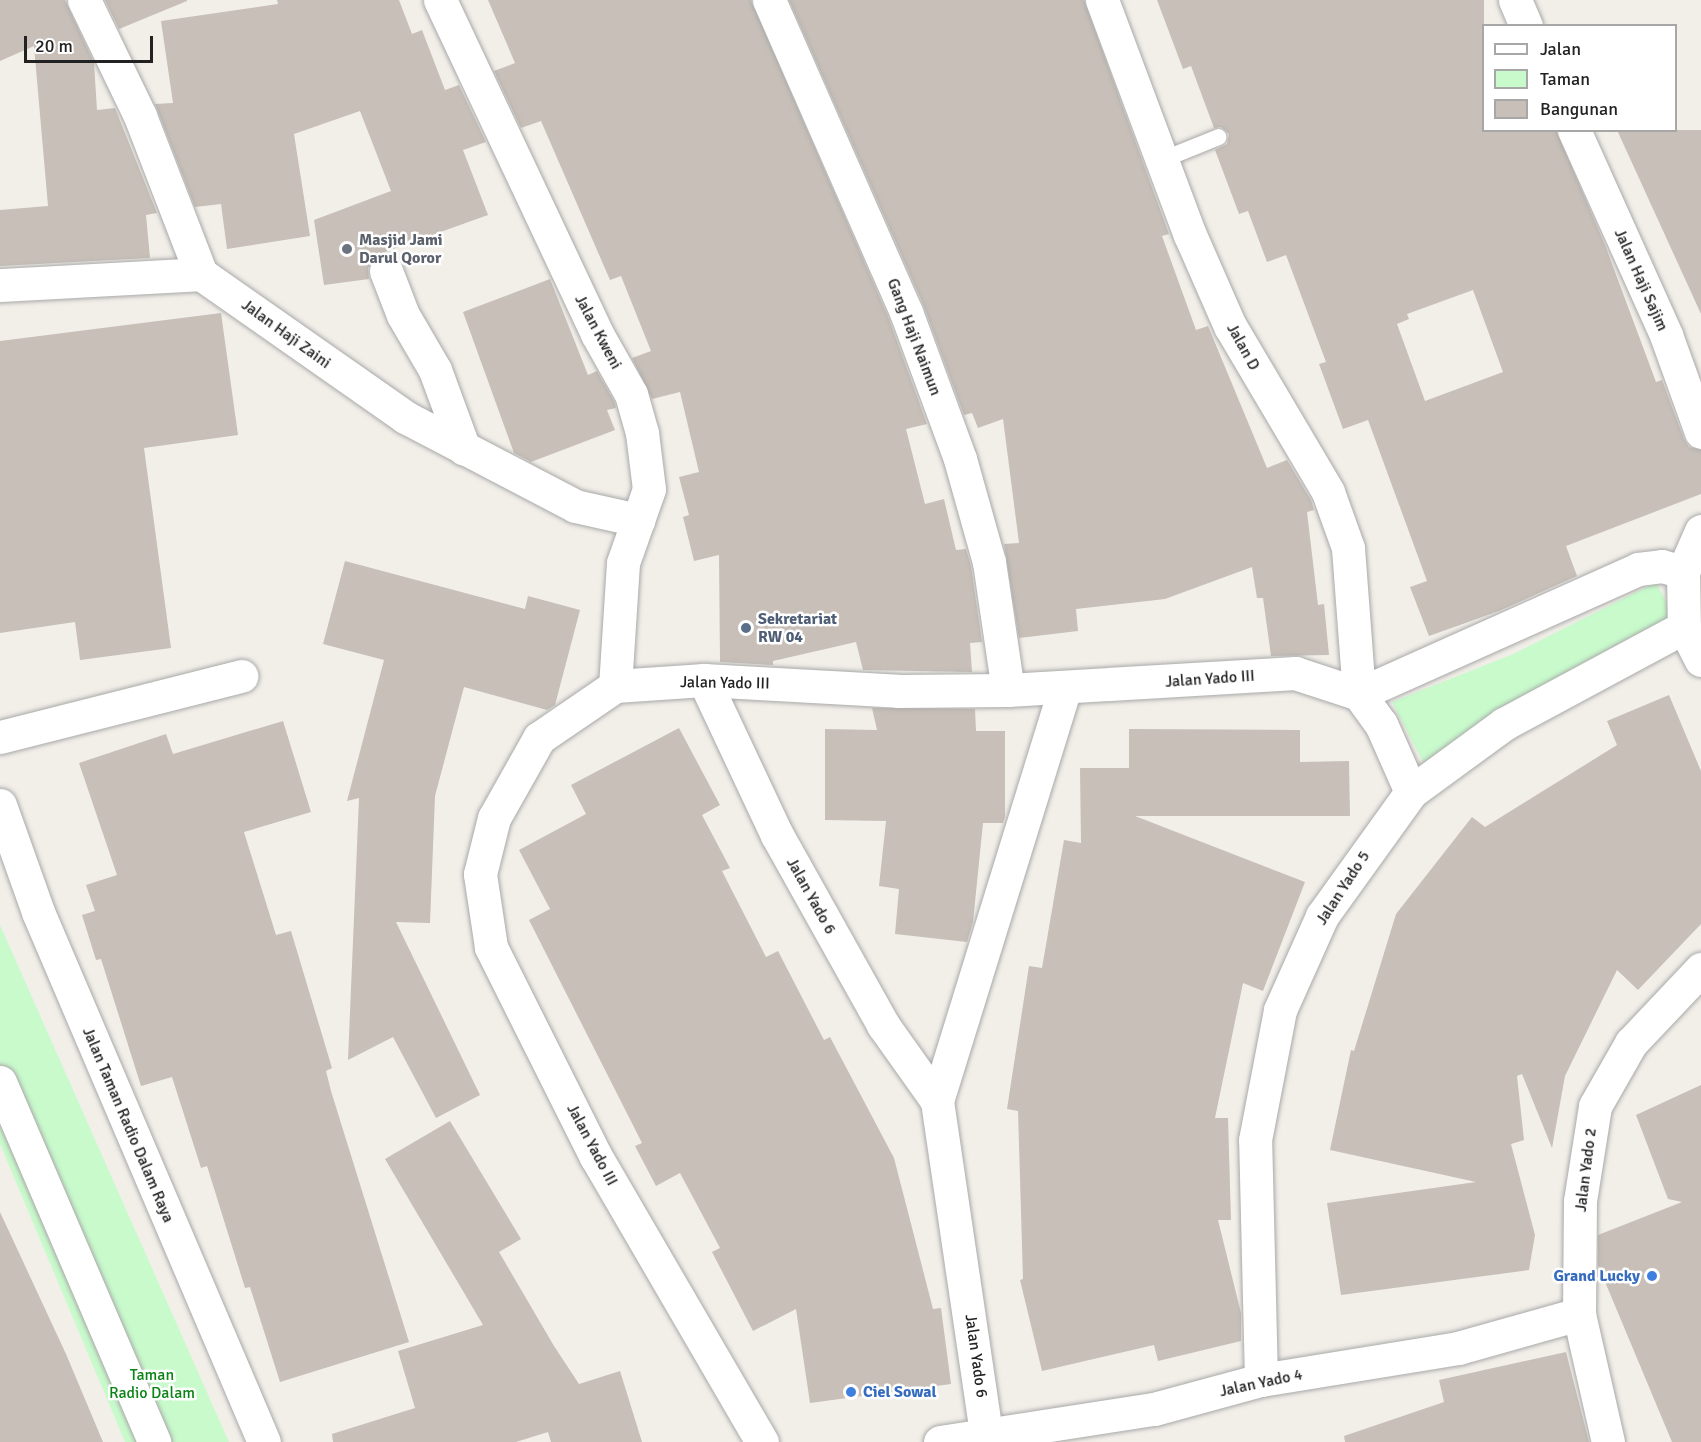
<!DOCTYPE html>
<html>
<head>
<meta charset="utf-8">
<style>
	body { margin:0 }
	#map { position:relative; width:1701px; height:1442px; overflow:hidden; background:#f2efe9; font-family:Signika,sans-serif }
	div>[style] { position:absolute }
	.park>* { inset:0; background:#c8facc }
	.building>* { inset:0; background:#c7bfb8 }
	.roads { filter:drop-shadow(0 0 2px #a9a9a9) drop-shadow(0 0 2px #a9a9a9) }
	.service>* { height:16px; margin:-8px; padding:0 8px; transform-origin:8px; border-radius:8px; background:#fff }
	.minor>* { height:33px; margin:-16.5px; padding:0 16.5px; transform-origin:16.5px; border-radius:16.5px; background:#fff }
	.dots>* { width:16px; height:16px; translate:-50% -50%; box-sizing:border-box; border:3px solid #fff; border-radius:50% }
	span { translate:-50% -50%; white-space:nowrap; text-align:center; line-height:1.15; -webkit-text-stroke:5px #fff; paint-order:stroke }
	.worship-label { font-size:16px; color:#5b616d; font-weight:700 }
	.left { translate:0 -50%; text-align:left }
	.street-label { font-size:16px; color:#222 }
	.service-label { font-size:16px; color:#4e5e75; font-weight:700 }
	.shop-label { font-size:16px; color:#366cbe; font-weight:700 }
	.right { translate:-100% -50%; text-align:right }
	.park-label { font-size:16px; color:#0c8416 }
	.legend { position:absolute; left:1482px; top:24px; width:195px; height:108px; box-sizing:border-box; background:#fff; border:2px solid #a7a7a7; margin:0; padding:8px 10px; list-style:none; font-size:18px; color:#222 }
	.legend li { display:flex; align-items:center; gap:12px; height:30px }
	.legend b { width:30px; border:2px solid #a7a7a7 }
	.scale { position:absolute; left:24px; top:36px; width:129px; height:27px; box-sizing:border-box; border:3px solid #222; border-top:0; padding-left:8px; font-size:18px; line-height:21px; white-space:nowrap; color:#222; -webkit-text-stroke:4px #fff; paint-order:stroke }
</style>
</head>
<body>
<div id="map">
	<div class="park">
		<i style="clip-path:polygon(1656px 582px,1674px 617px,1424px 764px,1392px 702px,1513px 654px)"></i>
		<i style="clip-path:polygon(0 925px,229px 1442px,125px 1442px,0 1144px)"></i>
	</div>
	<div class="building">
		<i style="clip-path:polygon(0 0,65px 0,94px 63px,97px 110px,115px 108px,157px 213px,146px 215px,150px 258px,0 266px,0 210px,48px 206px,34px 46px,0 61px)"></i>
		<i style="clip-path:polygon(105px 0,187px 0,187px 1px,119px 29px)"></i>
		<i style="clip-path:polygon(277px 0,399px 0,412px 34px,422px 30px,445px 90px,459px 85px,486px 142px,463px 150px,488px 215px,379px 254px,368px 268px,369px 279px,324px 285px,314px 220px,391px 191px,360px 111px,294px 134px,310px 236px,227px 249px,221px 204px,195px 207px,155px 104px,173px 103px,161px 21px,278px 4px)"></i>
		<i style="clip-path:polygon(488px 0,751px 0,889px 319px,927px 424px,906px 429px,925px 504px,944px 499px,956px 550px,966px 549px,971px 566px,982px 642px,970px 643px,972px 672px,863px 670px,856px 642px,773px 661px,773px 665px,720px 662px,719px 555px,694px 561px,683px 517px,689px 515px,679px 477px,699px 472px,680px 392px,652px 399px,632px 358px,651px 351px,621px 276px,610px 280px,541px 121px,521px 128px,494px 71px,515px 63px)"></i>
		<i style="clip-path:polygon(789px 0,1084px 0,1169px 234px,1162px 236px,1196px 330px,1208px 326px,1267px 468px,1287px 460px,1311px 500px,1314px 510px,1307px 512px,1318px 605px,1324px 604px,1329px 655px,1271px 656px,1263px 598px,1257px 598px,1252px 567px,1165px 599px,1076px 609px,1078px 631px,1019px 638px,1004px 544px,1019px 543px,1003px 419px,978px 428px,972px 413px,964px 415px,923px 304px)"></i>
		<i style="clip-path:polygon(evenodd,1157px 0,1484px 0,1484px 130px,1556px 130px,1605px 245px,1656px 382px,1662px 380px,1684px 439px,1689px 447px,1701px 450px,1701px 494px,1566px 546px,1577px 576px,1499px 611px,1429px 636px,1410px 587px,1427px 581px,1368px 420px,1343px 429px,1319px 364px,1326px 362px,1286px 255px,1267px 262px,1248px 211px,1239px 214px,1215px 150px,1227px 144px,1229px 134px,1221px 127px,1214px 128px,1191px 66px,1183px 69px,1157px 0,1473px 290px,1503px 372px,1425px 401px,1397px 324px,1409px 319px,1407px 314px,1473px 290px)"></i>
		<i style="clip-path:polygon(1617px 130px,1701px 130px,1701px 314px)"></i>
		<i style="clip-path:polygon(550px 279px,588px 375px,597px 371px,614px 401px,616px 408px,607px 410px,615px 430px,531px 462px,514px 453px,463px 312px)"></i>
		<i style="clip-path:polygon(221px 313px,238px 435px,144px 448px,171px 648px,80px 660px,75px 622px,0 633px,0 341px)"></i>
		<i style="clip-path:polygon(345px 561px,525px 609px,528px 596px,580px 610px,555px 705px,547px 710px,464px 687px,435px 796px,430px 923px,396px 922px,480px 1095px,436px 1118px,393px 1037px,348px 1060px,359px 798px,347px 801px,384px 660px,323px 644px)"></i>
		<i style="clip-path:polygon(1669px 695px,1701px 771px,1701px 924px,1638px 990px,1617px 970px,1565px 1076px,1552px 1148px,1522px 1074px,1517px 1076px,1524px 1140px,1511px 1144px,1535px 1235px,1529px 1270px,1341px 1295px,1327px 1203px,1476px 1182px,1330px 1150px,1351px 1050px,1354px 1051px,1396px 914px,1472px 817px,1485px 827px,1617px 745px,1607px 721px)"></i>
		<i style="clip-path:polygon(872px 708px,975px 709px,976px 731px,1005px 731px,1005px 817px,1003px 823px,983px 823px,973px 922px,967px 942px,895px 934px,899px 889px,879px 886px,886px 821px,825px 820px,825px 729px,877px 730px)"></i>
		<i style="clip-path:polygon(283px 721px,311px 812px,244px 832px,276px 935px,291px 931px,332px 1068px,326px 1071px,331px 1091px,409px 1342px,280px 1382px,250px 1287px,245px 1288px,207px 1166px,201px 1168px,172px 1077px,141px 1086px,101px 959px,96px 960px,82px 915px,95px 911px,86px 885px,117px 875px,79px 763px,166px 734px,173px 754px)"></i>
		<i style="clip-path:polygon(679px 728px,720px 805px,702px 815px,730px 868px,722px 871px,766px 957px,778px 951px,824px 1040px,830px 1037px,894px 1158px,933px 1309px,941px 1308px,951px 1384px,810px 1403px,796px 1309px,753px 1331px,712px 1252px,720px 1248px,680px 1173px,656px 1186px,635px 1146px,642px 1143px,529px 920px,550px 909px,519px 850px,586px 814px,571px 785px)"></i>
		<i style="clip-path:polygon(1129px 729px,1300px 730px,1300px 762px,1349px 761px,1350px 816px,1135px 816px,1305px 882px,1263px 991px,1243px 983px,1215px 1118px,1228px 1118px,1231px 1220px,1218px 1220px,1241px 1313px,1241px 1341px,1158px 1361px,1154px 1345px,1042px 1371px,1020px 1280px,1023px 1279px,1018px 1111px,1007px 1109px,1029px 966px,1042px 968px,1064px 840px,1081px 843px,1080px 768px,1129px 768px)"></i>
		<i style="clip-path:polygon(1701px 1085px,1701px 1442px,1672px 1442px,1598px 1265px,1598px 1235px,1682px 1202px,1668px 1199px,1636px 1115px)"></i>
		<i style="clip-path:polygon(450px 1121px,521px 1239px,499px 1252px,554px 1346px,579px 1384px,620px 1371px,642px 1442px,551px 1442px,548px 1432px,516px 1442px,333px 1442px,332px 1434px,415px 1408px,398px 1351px,483px 1325px,385px 1159px)"></i>
		<i style="clip-path:polygon(0 1212px,66px 1354px,103px 1442px,0 1442px)"></i>
		<i style="clip-path:polygon(1566px 1352px,1589px 1442px,1345px 1442px,1344px 1436px,1444px 1402px,1439px 1380px)"></i>
	</div>
	<div class="roads">
		<div class="service">
			<i style="left:1162px;top:160px;width:61px;rotate:-22deg"></i>
		</div>
		<div class="minor">
			<i style="left:84px;top:0;width:129px;rotate:64.2deg"></i>
			<i style="left:140px;top:116px;width:169px;rotate:68.9deg"></i>
			<i style="left:201px;top:274px;width:249px;rotate:35deg"></i>
			<i style="left:405px;top:417px;width:192px;rotate:27.6deg"></i>
			<i style="left:575px;top:506px;width:65px;rotate:12.5deg"></i>
			<i style="left:440px;top:0;width:369px;rotate:64.8deg"></i>
			<i style="left:597px;top:334px;width:69px;rotate:60.5deg"></i>
			<i style="left:631px;top:394px;width:41px;rotate:74.2deg"></i>
			<i style="left:642px;top:433px;width:56px;rotate:82.9deg"></i>
			<i style="left:649px;top:489px;width:78px;rotate:109.4deg"></i>
			<i style="left:623px;top:563px;width:123px;rotate:93.7deg"></i>
			<i style="left:769px;top:0;width:341px;rotate:66.3deg"></i>
			<i style="left:906px;top:312px;width:157px;rotate:69.8deg"></i>
			<i style="left:960px;top:459px;width:107px;rotate:74.3deg"></i>
			<i style="left:989px;top:562px;width:129px;rotate:81.6deg"></i>
			<i style="left:1102px;top:0;width:251px;rotate:69.5deg"></i>
			<i style="left:1190px;top:235px;width:99px;rotate:66.3deg"></i>
			<i style="left:1230px;top:326px;width:193px;rotate:59.4deg"></i>
			<i style="left:1328px;top:492px;width:59px;rotate:70.3deg"></i>
			<i style="left:1348px;top:548px;width:146px;rotate:85.7deg"></i>
			<i style="left:1515px;top:0;width:28px;rotate:67deg"></i>
			<i style="left:1574px;top:130px;width:225px;rotate:65.8deg"></i>
			<i style="left:1666px;top:335px;width:103px;rotate:70.2deg"></i>
			<i style="left:386px;top:271px;width:47px;rotate:68.9deg"></i>
			<i style="left:403px;top:315px;width:64px;rotate:59.8deg"></i>
			<i style="left:435px;top:370px;width:84px;rotate:69.8deg"></i>
			<i style="left:0;top:285px;width:201px;rotate:-3.1deg"></i>
			<i style="left:1701px;top:531px;width:45px;rotate:113.7deg"></i>
			<i style="left:1683px;top:572px;width:55px;rotate:89deg"></i>
			<i style="left:1684px;top:627px;width:37px;rotate:63deg"></i>
			<i style="left:704px;top:680px;width:171px;rotate:64.8deg"></i>
			<i style="left:777px;top:835px;width:218px;rotate:60.8deg"></i>
			<i style="left:883px;top:1025px;width:93px;rotate:54.6deg"></i>
			<i style="left:1359px;top:694px;width:37px;rotate:54deg"></i>
			<i style="left:1381px;top:724px;width:74px;rotate:66.2deg"></i>
			<i style="left:0;top:737px;width:249px;rotate:-14.2deg"></i>
			<i style="left:0;top:805px;width:114px;rotate:70.4deg"></i>
			<i style="left:38px;top:912px;width:576px;rotate:66.91deg"></i>
			<i style="left:0;top:1082px;width:392px;rotate:66.8deg"></i>
			<i style="left:1261px;top:1380px;width:240px;rotate:-91.4deg"></i>
			<i style="left:1255px;top:1140px;width:132px;rotate:-79.1deg"></i>
			<i style="left:1280px;top:1010px;width:103px;rotate:-65.9deg"></i>
			<i style="left:1322px;top:916px;width:153px;rotate:-54.3deg"></i>
			<i style="left:1411px;top:792px;width:115px;rotate:-36.2deg"></i>
			<i style="left:1504px;top:724px;width:204px;rotate:-28.3deg"></i>
			<i style="left:986px;top:1433px;width:336px;rotate:-98.4deg"></i>
			<i style="left:937px;top:1101px;width:433px;rotate:-72.8deg"></i>
			<i style="left:762px;top:1442px;width:330px;rotate:-120.2deg"></i>
			<i style="left:596px;top:1157px;width:235px;rotate:-116.6deg"></i>
			<i style="left:491px;top:947px;width:74px;rotate:-98.6deg"></i>
			<i style="left:480px;top:874px;width:58px;rotate:-76deg"></i>
			<i style="left:494px;top:818px;width:92px;rotate:-60.6deg"></i>
			<i style="left:539px;top:738px;width:92px;rotate:-34.4deg"></i>
			<i style="left:615px;top:686px;width:89px;rotate:-3.9deg"></i>
			<i style="left:704px;top:680px;width:194px;rotate:3.2deg"></i>
			<i style="left:898px;top:691px;width:110px;rotate:-0.5deg"></i>
			<i style="left:1008px;top:690px;width:288px;rotate:-3.4deg"></i>
			<i style="left:1295px;top:673px;width:67px;rotate:18.2deg"></i>
			<i style="left:1359px;top:694px;width:306px;rotate:-24.1deg"></i>
			<i style="left:1638px;top:569px;width:24px;rotate:-7deg"></i>
			<i style="left:1662px;top:566px;width:22px;rotate:16deg"></i>
			<i style="left:940px;top:1442px;width:217px;rotate:-8.8deg"></i>
			<i style="left:1154px;top:1409px;width:111px;rotate:-15.2deg"></i>
			<i style="left:1261px;top:1380px;width:200px;rotate:-9.2deg"></i>
			<i style="left:1458px;top:1348px;width:126px;rotate:-15.7deg"></i>
			<i style="left:1608px;top:1442px;width:131px;rotate:-102.8deg"></i>
			<i style="left:1579px;top:1314px;width:113px;rotate:-89.5deg"></i>
			<i style="left:1580px;top:1201px;width:96px;rotate:-81deg"></i>
			<i style="left:1595px;top:1106px;width:73px;rotate:-60.3deg"></i>
			<i style="left:1631px;top:1043px;width:102px;rotate:-46.6deg"></i>
		</div>
	</div>
	<div class="dots">
		<i style="left:347px;top:249px;background:#6b7280"></i>
		<i style="left:746px;top:628px;background:#5c6f8a"></i>
		<i style="left:1652px;top:1276px;background:#3f7fe0"></i>
		<i style="left:851px;top:1392px;background:#3f7fe0"></i>
	</div>
	<div class="worship-label">
		<span class="left" style="left:359px;top:249px">Masjid Jami<br>Darul Qoror</span>
	</div>
	<div class="street-label">
		<span style="left:1641px;top:280px;rotate:66deg">Jalan Haji Sajim</span>
		<span style="left:598px;top:332px;rotate:62deg">Jalan Kweni</span>
		<span style="left:286px;top:334px;rotate:36deg">Jalan Haji Zaini</span>
		<span style="left:914px;top:337px;rotate:69deg">Gang Haji Naimun</span>
		<span style="left:1243px;top:347px;rotate:61deg">Jalan D</span>
		<span style="left:1210px;top:679px;rotate:-4deg">Jalan Yado III</span>
		<span style="left:725px;top:683px;rotate:1deg">Jalan Yado III</span>
		<span style="left:1343px;top:888px;rotate:-57deg">Jalan Yado 5</span>
		<span style="left:811px;top:896px;rotate:61deg">Jalan Yado 6</span>
		<span style="left:128px;top:1125px;rotate:67deg">Jalan Taman Radio Dalam Raya</span>
		<span style="left:592px;top:1145px;rotate:62deg">Jalan Yado III</span>
		<span style="left:1586px;top:1170px;rotate:-83deg">Jalan Yado 2</span>
		<span style="left:976px;top:1356px;rotate:82deg">Jalan Yado 6</span>
		<span style="left:1261px;top:1383px;rotate:-12deg">Jalan Yado 4</span>
	</div>
	<div class="service-label">
		<span class="left" style="left:758px;top:628px">Sekretariat<br>RW 04</span>
	</div>
	<div class="shop-label">
		<span class="right" style="left:1640px;top:1276px">Grand Lucky</span>
		<span class="left" style="left:863px;top:1392px">Ciel Sowal</span>
	</div>
	<div class="park-label">
		<span style="left:152px;top:1384px">Taman<br>Radio Dalam</span>
	</div>
	<ul class="legend">
	<li><b style="height:8px;background:#fff"></b>Jalan</li>
	<li><b style="height:16px;background:#c8facc"></b>Taman</li>
	<li><b style="height:16px;background:#c7bfb8"></b>Bangunan</li>
	</ul>
	<div class="scale">20 m</div>
</div>
</body>
</html>
